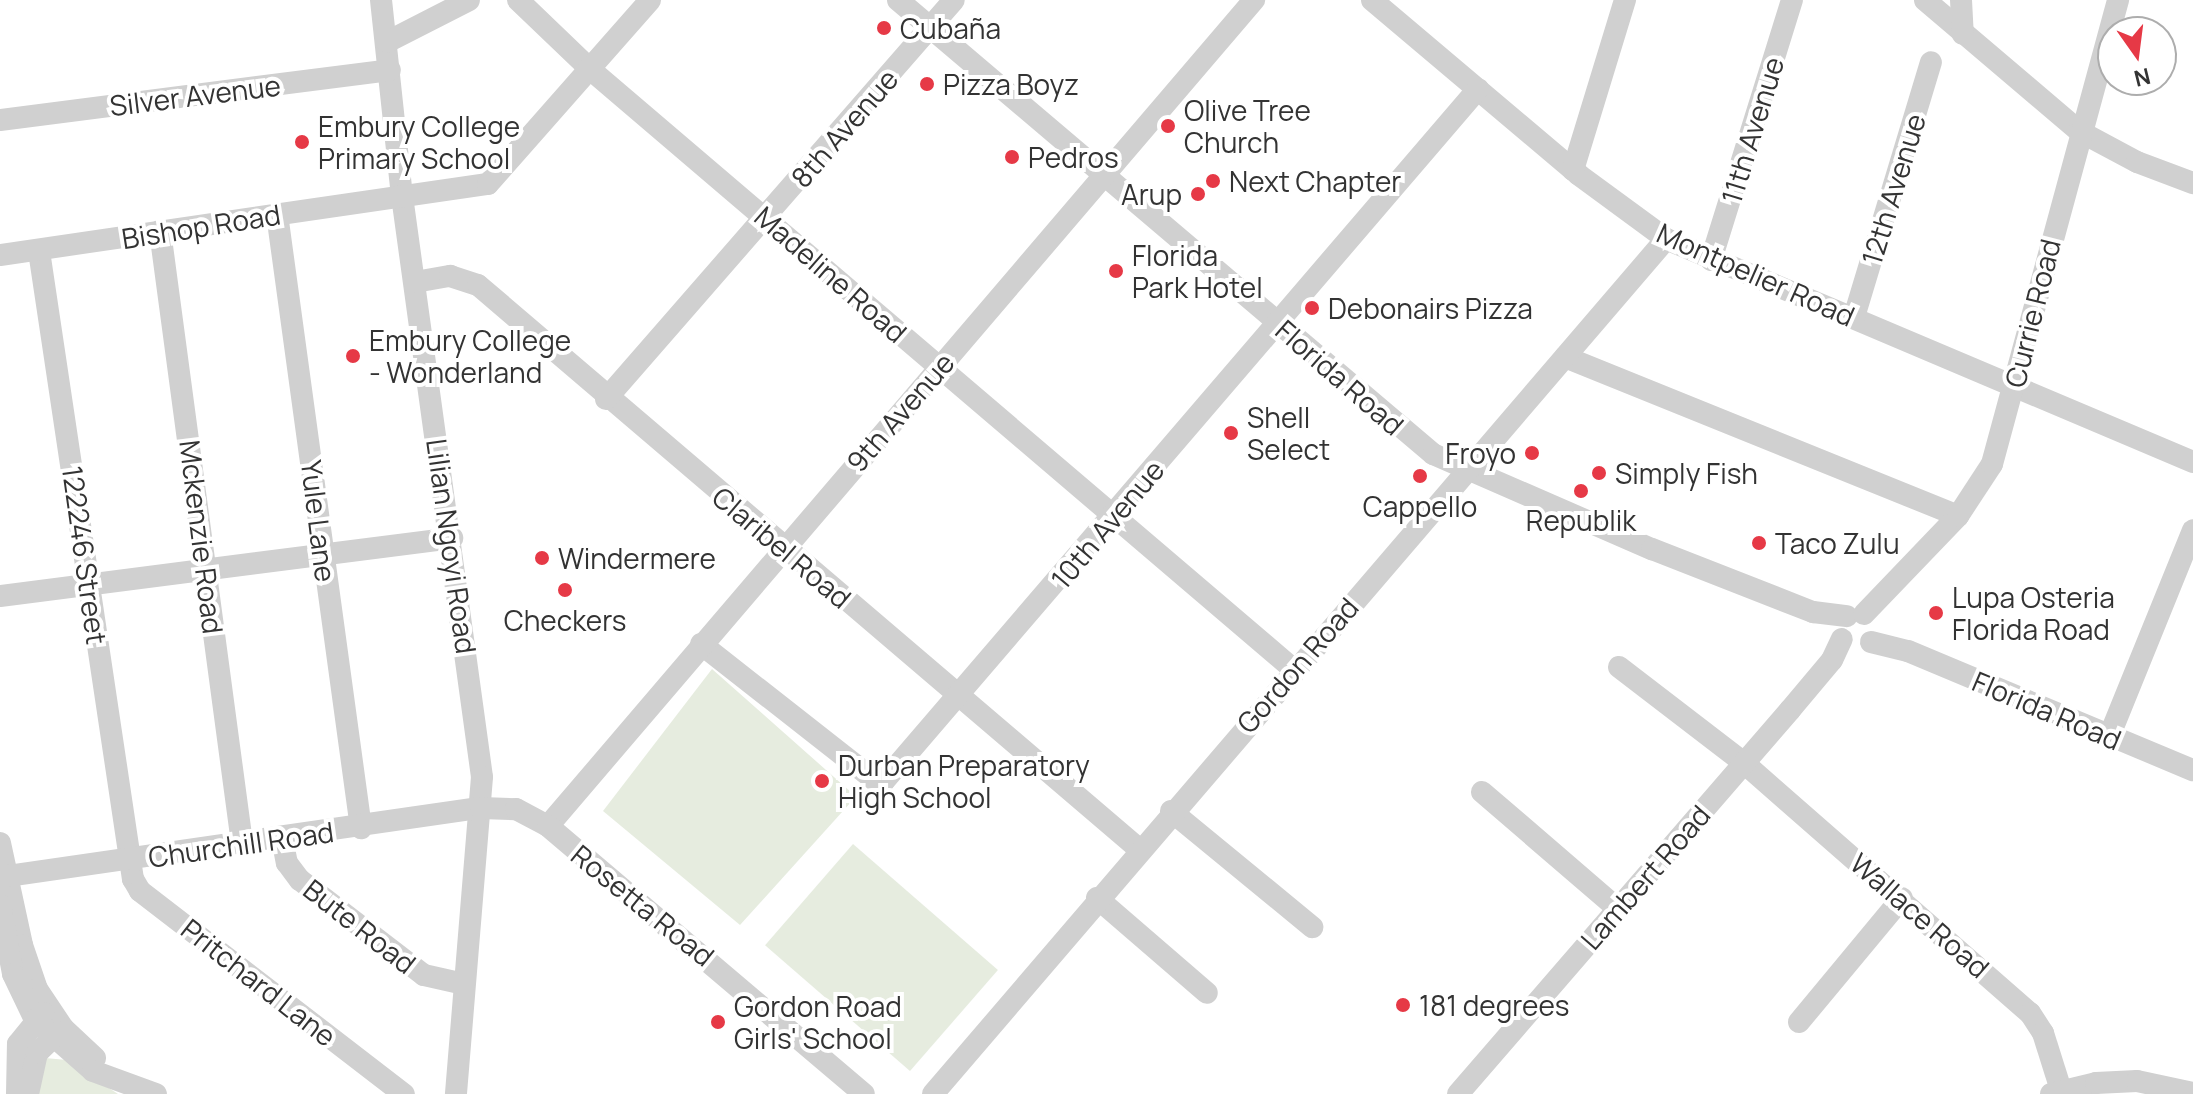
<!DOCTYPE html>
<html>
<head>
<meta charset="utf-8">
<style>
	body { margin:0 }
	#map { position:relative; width:2193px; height:1094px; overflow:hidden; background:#fff; font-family:Manrope,sans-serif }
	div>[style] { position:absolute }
	.green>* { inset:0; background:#e6ecdf; transform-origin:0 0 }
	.minor>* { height:22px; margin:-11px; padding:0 11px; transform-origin:11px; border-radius:11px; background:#d0d0d0 }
	.dots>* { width:22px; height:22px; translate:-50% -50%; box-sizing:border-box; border:4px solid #fff; border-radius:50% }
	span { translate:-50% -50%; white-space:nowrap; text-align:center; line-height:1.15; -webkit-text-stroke:8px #fff; paint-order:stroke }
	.poi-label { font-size:28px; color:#333 }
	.left { translate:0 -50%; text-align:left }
	.right { translate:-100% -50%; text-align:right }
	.street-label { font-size:28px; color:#333 }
	.north { position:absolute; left:2097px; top:16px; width:80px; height:80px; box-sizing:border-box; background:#fff; border:2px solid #adadad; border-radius:50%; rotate:166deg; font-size:22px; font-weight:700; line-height:32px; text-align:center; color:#333 }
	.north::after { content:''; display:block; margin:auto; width:28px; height:36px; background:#e63946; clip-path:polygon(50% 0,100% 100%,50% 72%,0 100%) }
</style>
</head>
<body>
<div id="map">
	<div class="green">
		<i style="clip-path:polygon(712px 669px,852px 793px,852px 801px,740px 925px,603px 811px)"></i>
		<i style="left:853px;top:844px;width:192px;height:134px;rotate:41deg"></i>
		<i style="clip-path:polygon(45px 1058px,67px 1060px,118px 1094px,39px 1094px,39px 1072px)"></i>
	</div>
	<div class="minor">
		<i style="left:381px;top:0;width:197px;rotate:83.9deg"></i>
		<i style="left:402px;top:196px;width:586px;rotate:82.16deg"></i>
		<i style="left:482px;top:777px;width:318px;rotate:94.7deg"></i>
		<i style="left:518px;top:0;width:101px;rotate:43.8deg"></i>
		<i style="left:591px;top:70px;width:923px;rotate:40.47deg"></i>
		<i style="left:898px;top:0;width:702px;rotate:40.32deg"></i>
		<i style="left:1433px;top:454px;width:239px;rotate:23.5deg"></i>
		<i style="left:1652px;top:549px;width:173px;rotate:21.4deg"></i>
		<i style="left:1813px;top:612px;width:34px;rotate:7deg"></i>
		<i style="left:1372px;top:0;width:271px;rotate:40.2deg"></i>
		<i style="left:1579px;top:175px;width:108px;rotate:36.3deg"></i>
		<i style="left:1666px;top:239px;width:572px;rotate:22.94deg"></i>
		<i style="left:1925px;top:0;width:202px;rotate:40.4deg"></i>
		<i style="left:2079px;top:131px;width:66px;rotate:28.1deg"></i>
		<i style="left:2137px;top:162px;width:60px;rotate:20.6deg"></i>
		<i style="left:1961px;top:0;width:34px;rotate:87deg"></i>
		<i style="left:387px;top:42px;width:92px;rotate:-27.1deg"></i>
		<i style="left:0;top:120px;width:393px;rotate:-7.3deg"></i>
		<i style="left:1573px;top:170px;width:178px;rotate:-73deg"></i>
		<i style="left:277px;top:214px;width:620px;rotate:82.21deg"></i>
		<i style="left:160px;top:231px;width:617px;rotate:82.37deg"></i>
		<i style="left:39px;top:251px;width:635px;rotate:81.49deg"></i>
		<i style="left:133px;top:879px;width:14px;rotate:60deg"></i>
		<i style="left:140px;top:891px;width:333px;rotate:37.6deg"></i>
		<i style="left:0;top:255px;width:493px;rotate:-8.3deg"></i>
		<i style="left:488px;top:184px;width:245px;rotate:-48.6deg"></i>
		<i style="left:1711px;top:260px;width:272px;rotate:-72.7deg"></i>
		<i style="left:415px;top:282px;width:36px;rotate:-10deg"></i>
		<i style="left:450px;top:276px;width:29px;rotate:18deg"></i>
		<i style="left:478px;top:285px;width:869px;rotate:40.47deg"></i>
		<i style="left:1854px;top:317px;width:266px;rotate:-73.2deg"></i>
		<i style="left:1565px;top:357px;width:424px;rotate:22deg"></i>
		<i style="left:606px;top:399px;width:529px;rotate:-48.91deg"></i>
		<i style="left:0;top:596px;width:456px;rotate:-7.3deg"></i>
		<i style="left:1864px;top:614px;width:136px;rotate:-46.2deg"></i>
		<i style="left:1958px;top:516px;width:62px;rotate:-56.8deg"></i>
		<i style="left:1992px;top:464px;width:481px;rotate:-74.8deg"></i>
		<i style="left:1871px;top:642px;width:38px;rotate:14deg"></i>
		<i style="left:1908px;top:651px;width:309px;rotate:22.7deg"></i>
		<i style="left:701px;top:644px;width:224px;rotate:38.1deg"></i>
		<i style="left:877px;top:782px;width:7px;rotate:-8deg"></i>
		<i style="left:884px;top:781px;width:912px;rotate:-49.36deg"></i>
		<i style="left:1619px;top:667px;width:158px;rotate:37.5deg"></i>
		<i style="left:1744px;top:763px;width:380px;rotate:41.2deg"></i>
		<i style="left:2030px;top:1013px;width:24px;rotate:57deg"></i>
		<i style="left:2043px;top:1033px;width:60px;rotate:72.5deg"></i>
		<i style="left:2109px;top:737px;width:223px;rotate:-67.9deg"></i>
		<i style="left:1482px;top:792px;width:179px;rotate:40.7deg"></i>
		<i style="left:1171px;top:811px;width:183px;rotate:39.4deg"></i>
		<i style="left:548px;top:826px;width:1087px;rotate:-49.48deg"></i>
		<i style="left:282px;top:838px;width:25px;rotate:79deg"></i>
		<i style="left:287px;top:863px;width:21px;rotate:53deg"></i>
		<i style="left:300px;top:880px;width:156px;rotate:37.5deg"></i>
		<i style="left:424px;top:975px;width:41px;rotate:12.7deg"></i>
		<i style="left:0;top:843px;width:104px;rotate:77.8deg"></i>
		<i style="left:22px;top:945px;width:46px;rotate:71.2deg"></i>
		<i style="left:37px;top:989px;width:47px;rotate:56.3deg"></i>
		<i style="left:63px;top:1028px;width:44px;rotate:43.2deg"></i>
		<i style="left:0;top:877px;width:486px;rotate:-8.2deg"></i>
		<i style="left:481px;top:808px;width:35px;rotate:2deg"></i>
		<i style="left:516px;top:809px;width:36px;rotate:28deg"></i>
		<i style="left:548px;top:826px;width:414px;rotate:40.3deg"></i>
		<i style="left:1097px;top:898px;width:145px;rotate:40.8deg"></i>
		<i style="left:0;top:905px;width:70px;rotate:79.3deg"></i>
		<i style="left:13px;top:974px;width:51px;rotate:64.4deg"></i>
		<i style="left:35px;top:1020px;width:77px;rotate:41.3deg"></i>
		<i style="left:93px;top:1071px;width:67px;rotate:20.1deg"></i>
		<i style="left:1799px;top:1022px;width:161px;rotate:-50.3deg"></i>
		<i style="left:17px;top:1094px;width:50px;rotate:-88.9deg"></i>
		<i style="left:18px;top:1044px;width:40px;rotate:-51deg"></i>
		<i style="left:28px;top:1094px;width:42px;rotate:-77.6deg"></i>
		<i style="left:37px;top:1053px;width:30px;rotate:-44deg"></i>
		<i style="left:933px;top:1094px;width:1126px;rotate:-49.39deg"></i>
		<i style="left:1458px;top:1094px;width:508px;rotate:-49.15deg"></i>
		<i style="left:1790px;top:710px;width:65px;rotate:-50deg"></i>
		<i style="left:1832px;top:660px;width:23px;rotate:-65deg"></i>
		<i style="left:2051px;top:1094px;width:46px;rotate:-13.7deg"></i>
		<i style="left:2096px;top:1083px;width:41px;rotate:-2.8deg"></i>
		<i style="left:2137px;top:1081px;width:57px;rotate:12.1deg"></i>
	</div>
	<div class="dots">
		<i style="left:884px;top:28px;background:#e63946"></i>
		<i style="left:927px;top:84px;background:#e63946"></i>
		<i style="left:1168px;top:126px;background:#e63946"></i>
		<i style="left:302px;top:142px;background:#e63946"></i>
		<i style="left:1012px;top:157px;background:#e63946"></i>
		<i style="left:1213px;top:181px;background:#e63946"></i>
		<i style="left:1198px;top:194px;background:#e63946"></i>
		<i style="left:1116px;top:271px;background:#e63946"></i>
		<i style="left:1312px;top:308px;background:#e63946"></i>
		<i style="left:353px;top:356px;background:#e63946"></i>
		<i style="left:1231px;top:433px;background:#e63946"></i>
		<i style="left:1532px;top:453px;background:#e63946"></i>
		<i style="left:1599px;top:473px;background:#e63946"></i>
		<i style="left:1420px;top:476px;background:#e63946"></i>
		<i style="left:1581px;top:491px;background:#e63946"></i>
		<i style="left:1759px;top:543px;background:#e63946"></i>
		<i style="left:542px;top:558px;background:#e63946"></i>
		<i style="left:565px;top:590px;background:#e63946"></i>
		<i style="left:1936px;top:613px;background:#e63946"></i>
		<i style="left:822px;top:781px;background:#e63946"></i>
		<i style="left:1403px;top:1005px;background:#e63946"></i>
		<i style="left:718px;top:1022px;background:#e63946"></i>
	</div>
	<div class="poi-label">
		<span class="left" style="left:900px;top:28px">Cubaña</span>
		<span class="left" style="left:943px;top:84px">Pizza Boyz</span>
		<span class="left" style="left:1184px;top:126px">Olive Tree<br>Church</span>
		<span class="left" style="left:318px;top:142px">Embury College<br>Primary School</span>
		<span class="left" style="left:1028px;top:157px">Pedros</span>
		<span class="left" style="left:1229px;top:181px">Next Chapter</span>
		<span class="right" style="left:1182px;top:194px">Arup</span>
		<span class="left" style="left:1132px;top:271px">Florida<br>Park Hotel</span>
		<span class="left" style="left:1328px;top:308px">Debonairs Pizza</span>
		<span class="left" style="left:369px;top:356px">Embury College<br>- Wonderland</span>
		<span class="left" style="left:1247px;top:433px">Shell<br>Select</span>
		<span class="right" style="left:1516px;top:453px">Froyo</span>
		<span class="left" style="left:1615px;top:473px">Simply Fish</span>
		<span style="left:1420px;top:506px">Cappello</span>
		<span style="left:1581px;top:520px">Republik</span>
		<span class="left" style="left:1775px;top:543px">Taco Zulu</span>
		<span class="left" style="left:558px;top:558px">Windermere</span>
		<span class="left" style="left:1952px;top:613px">Lupa Osteria<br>Florida Road</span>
		<span style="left:565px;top:620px">Checkers</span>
		<span class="left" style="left:838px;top:781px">Durban Preparatory<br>High School</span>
		<span class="left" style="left:1419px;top:1005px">181 degrees</span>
		<span class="left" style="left:734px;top:1022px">Gordon Road<br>Girls' School</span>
	</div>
	<div class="street-label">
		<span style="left:195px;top:95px;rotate:-7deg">Silver Avenue</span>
		<span style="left:844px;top:128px;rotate:-49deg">8th Avenue</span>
		<span style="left:1752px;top:130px;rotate:-73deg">11th Avenue</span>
		<span style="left:1893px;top:189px;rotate:-73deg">12th Avenue</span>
		<span style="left:201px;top:226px;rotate:-9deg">Bishop Road</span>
		<span style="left:831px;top:274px;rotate:41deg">Madeline Road</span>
		<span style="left:1756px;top:274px;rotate:24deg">Montpelier Road</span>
		<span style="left:2032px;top:313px;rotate:-76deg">Currie Road</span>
		<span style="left:1340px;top:377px;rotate:41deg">Florida Road</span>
		<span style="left:900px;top:412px;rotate:-49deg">9th Avenue</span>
		<span style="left:319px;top:521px;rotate:83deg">Yule Lane</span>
		<span style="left:1107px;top:524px;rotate:-50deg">10th Avenue</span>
		<span style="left:202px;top:537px;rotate:83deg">Mckenzie Road</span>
		<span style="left:452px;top:546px;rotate:82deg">Lilian Ngoyi Road</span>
		<span style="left:782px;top:547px;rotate:40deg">Claribel Road</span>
		<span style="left:85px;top:555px;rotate:82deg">122246 Street</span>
		<span style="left:1297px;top:665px;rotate:-49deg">Gordon Road</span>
		<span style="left:2047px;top:710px;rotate:23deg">Florida Road</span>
		<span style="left:241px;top:844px;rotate:-8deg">Churchill Road</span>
		<span style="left:1645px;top:877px;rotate:-49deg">Lambert Road</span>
		<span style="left:643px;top:905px;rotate:39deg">Rosetta Road</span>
		<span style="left:1920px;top:915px;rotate:41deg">Wallace Road</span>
		<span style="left:360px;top:926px;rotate:38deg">Bute Road</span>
		<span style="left:259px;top:982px;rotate:38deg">Pritchard Lane</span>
	</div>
	<div class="north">N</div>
</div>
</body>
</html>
